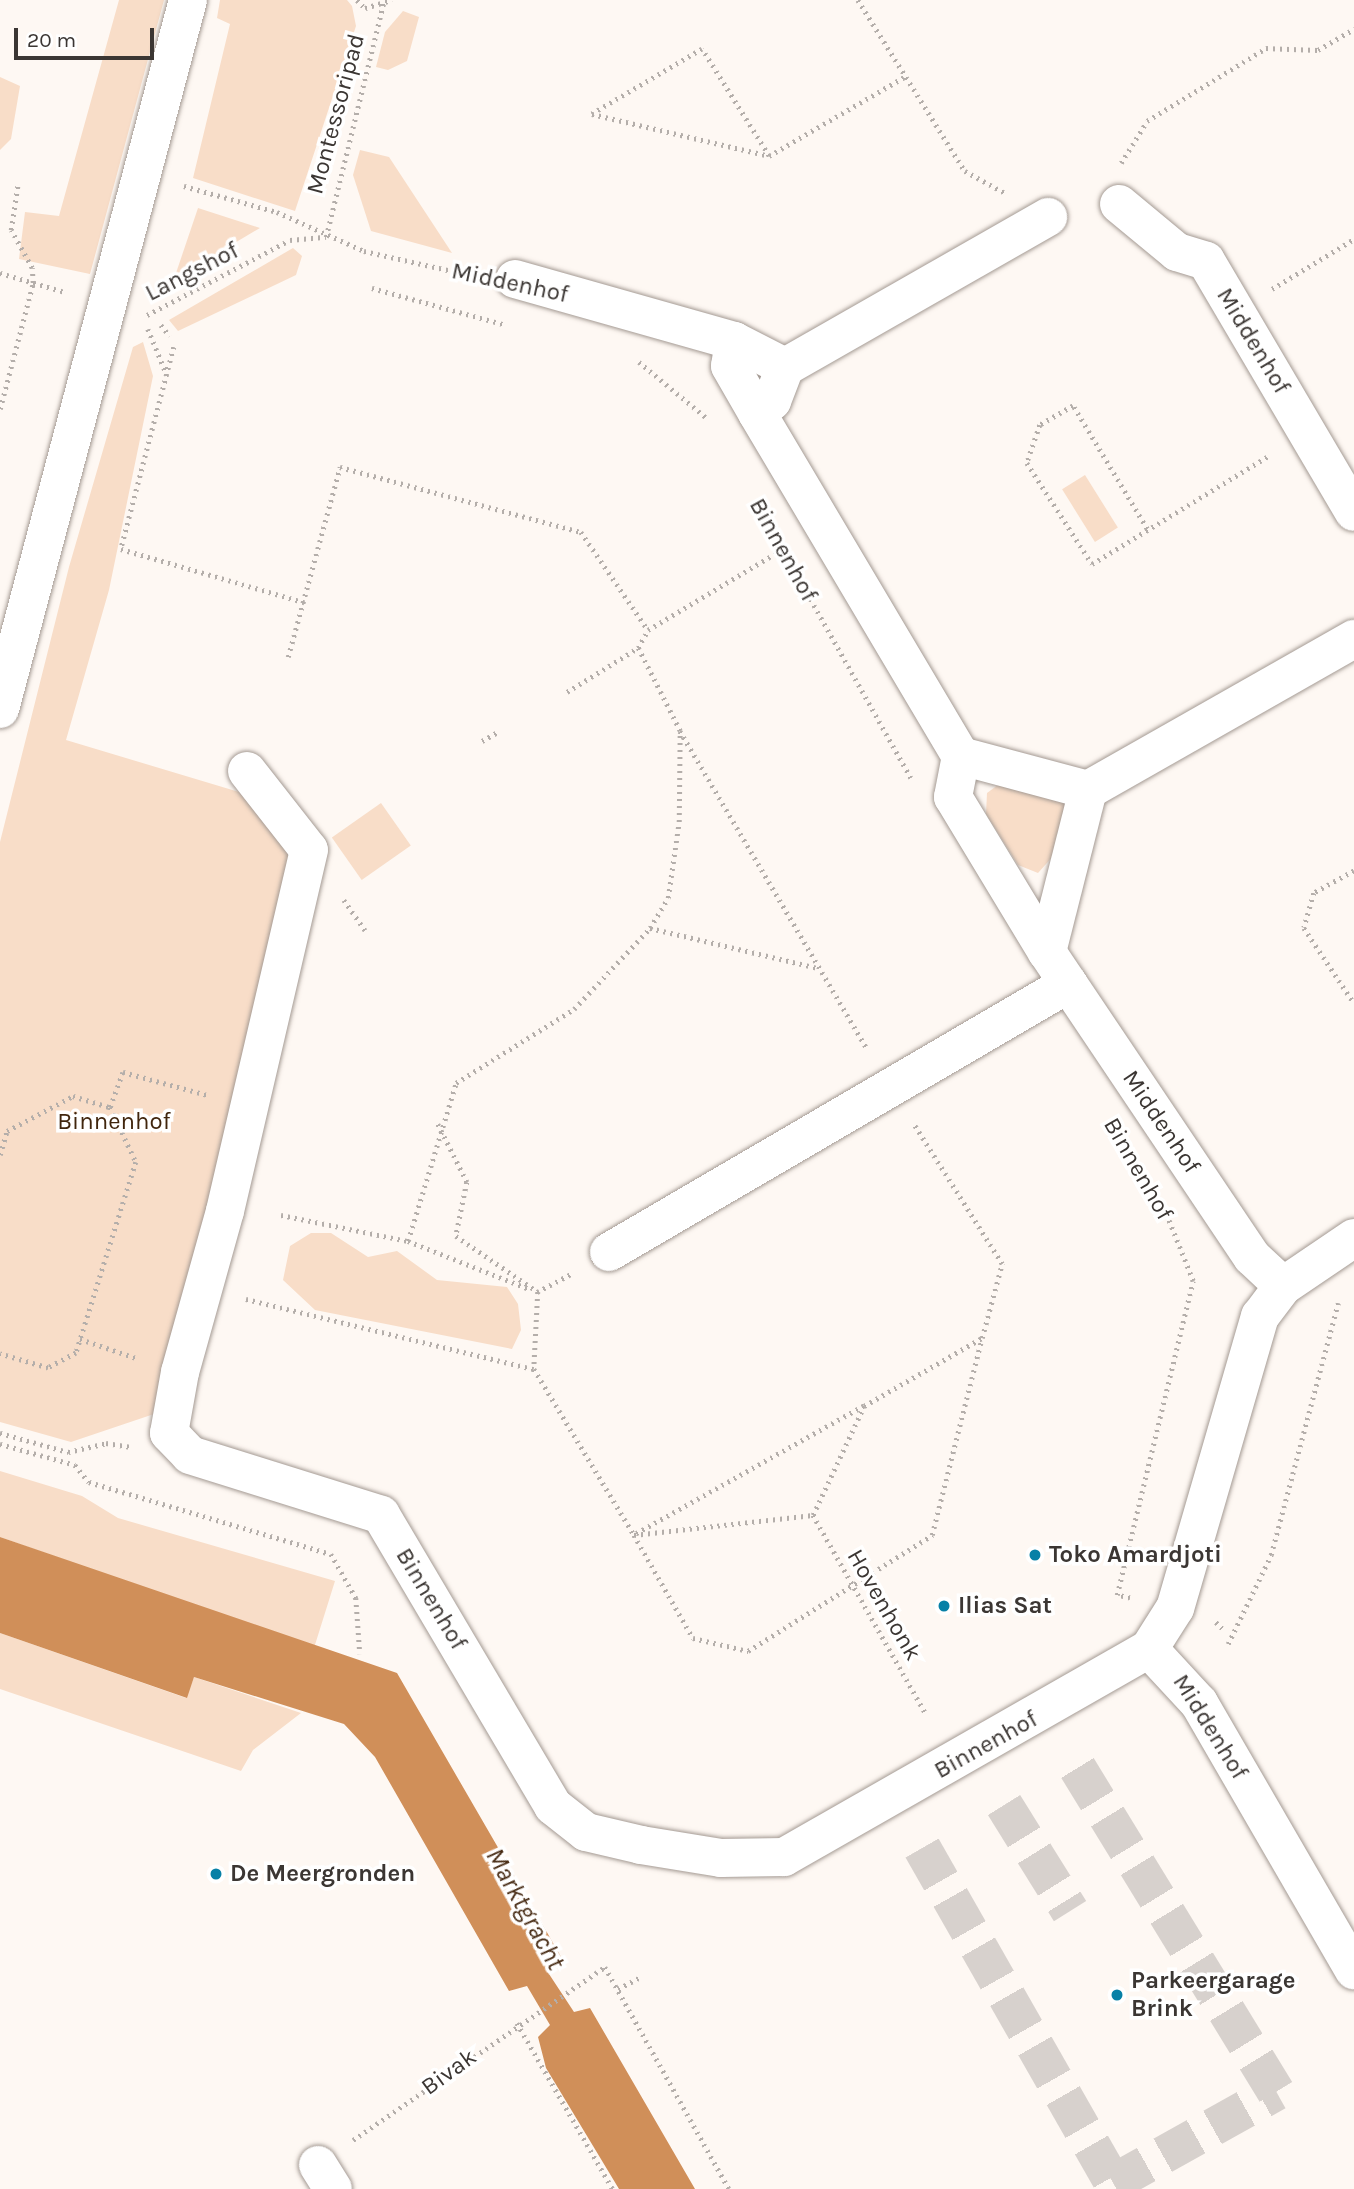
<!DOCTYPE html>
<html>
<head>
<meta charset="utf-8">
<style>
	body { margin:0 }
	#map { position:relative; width:1354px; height:2189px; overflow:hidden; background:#fef8f3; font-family:Karla,sans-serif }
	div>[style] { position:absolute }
	.green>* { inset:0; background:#f8ddc8; transform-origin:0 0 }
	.water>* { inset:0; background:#d08f59 }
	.minor-tunnel>* { height:38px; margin-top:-19px; transform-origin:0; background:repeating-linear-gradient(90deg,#d7d1cd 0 38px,transparent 0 57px) }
	.path>* { height:4.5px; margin-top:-2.25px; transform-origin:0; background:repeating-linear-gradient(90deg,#b4aeaa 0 2px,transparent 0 7px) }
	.roads { filter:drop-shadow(0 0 2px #a49a93) drop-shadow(0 0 2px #a49a93) }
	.minor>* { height:38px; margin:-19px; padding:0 19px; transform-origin:19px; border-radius:19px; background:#fff }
	.dots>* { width:19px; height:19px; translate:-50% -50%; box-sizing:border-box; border:4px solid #fff; border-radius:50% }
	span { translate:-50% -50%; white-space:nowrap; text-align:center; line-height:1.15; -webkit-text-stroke:7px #fff; paint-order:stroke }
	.street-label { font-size:24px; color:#3b3633 }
	.park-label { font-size:24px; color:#40250d }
	.poi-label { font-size:24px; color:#3b3633; font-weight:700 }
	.left { translate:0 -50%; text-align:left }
	.water-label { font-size:26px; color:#472b14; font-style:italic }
	.scale { position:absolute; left:14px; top:28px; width:140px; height:32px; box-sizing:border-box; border:4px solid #3b3633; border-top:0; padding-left:9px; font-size:21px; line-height:24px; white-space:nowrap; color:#3b3633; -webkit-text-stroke:5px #fff; paint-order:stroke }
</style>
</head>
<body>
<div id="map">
	<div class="green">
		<i style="clip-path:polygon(119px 0,164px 0,90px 274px,19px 259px,25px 212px,59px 216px)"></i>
		<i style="clip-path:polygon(220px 0,347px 0,352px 6px,356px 26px,295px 211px,193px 178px,230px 24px,217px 18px)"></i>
		<i style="clip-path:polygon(403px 11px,419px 17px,407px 61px,388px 70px,376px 67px,385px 32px)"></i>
		<i style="clip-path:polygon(0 77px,20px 86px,11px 139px,0 150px)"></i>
		<i style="clip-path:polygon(360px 150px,389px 157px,452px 253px,371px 231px,353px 175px)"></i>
		<i style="clip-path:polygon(198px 208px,260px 228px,174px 279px)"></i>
		<i style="clip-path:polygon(293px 248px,302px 256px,296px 275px,178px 331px,169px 320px)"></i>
		<i style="clip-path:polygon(143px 342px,153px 376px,109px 590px,66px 740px,239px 792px,301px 850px,157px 1413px,71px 1442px,0 1422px,0 842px,69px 567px,133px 347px)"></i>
		<i style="left:1085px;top:475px;width:62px;height:27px;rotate:58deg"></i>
		<i style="clip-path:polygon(1002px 782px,1067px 804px,1055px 854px,1038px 873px,1018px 865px,986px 814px,987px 793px)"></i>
		<i style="left:381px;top:803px;width:52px;height:60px;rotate:55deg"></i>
		<i style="clip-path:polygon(311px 1233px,331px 1233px,368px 1257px,397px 1251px,437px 1280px,507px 1287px,518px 1304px,521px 1330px,512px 1349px,315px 1310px,283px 1280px,290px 1246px)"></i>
		<i style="clip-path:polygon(0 1471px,82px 1496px,118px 1518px,335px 1581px,314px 1648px,0 1537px)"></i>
		<i style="clip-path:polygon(0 1633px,186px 1698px,194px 1677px,301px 1713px,253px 1750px,241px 1771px,0 1689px)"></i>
	</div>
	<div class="water">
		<i style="clip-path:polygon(0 1537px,397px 1673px,563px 1960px,549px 1974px,574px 2012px,590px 2008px,695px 2189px,619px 2189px,546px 2068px,538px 2037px,550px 2025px,527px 1986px,509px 1991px,375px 1757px,344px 1724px,194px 1677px,187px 1698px,0 1633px)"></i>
	</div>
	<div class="minor-tunnel">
		<i style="left:1004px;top:1805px;width:125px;rotate:58.1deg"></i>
		<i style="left:922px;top:1848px;width:386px;rotate:60.3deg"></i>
		<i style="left:1113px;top:2183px;width:187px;rotate:-29.2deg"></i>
		<i style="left:1276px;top:2092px;width:387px;rotate:-121.5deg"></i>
	</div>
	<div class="path">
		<i style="left:357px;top:0;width:11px;rotate:45deg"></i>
		<i style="left:365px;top:8px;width:28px;rotate:-17deg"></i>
		<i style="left:858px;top:0;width:202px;rotate:58deg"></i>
		<i style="left:965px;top:171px;width:46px;rotate:28.8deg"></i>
		<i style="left:769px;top:156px;width:126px;rotate:-122.1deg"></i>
		<i style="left:702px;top:49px;width:128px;rotate:149.4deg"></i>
		<i style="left:592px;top:114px;width:182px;rotate:13.3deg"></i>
		<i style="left:769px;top:156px;width:156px;rotate:-30.3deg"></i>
		<i style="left:1121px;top:163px;width:49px;rotate:-58.2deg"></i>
		<i style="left:1147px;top:121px;width:140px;rotate:-31.5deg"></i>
		<i style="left:1266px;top:48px;width:52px;rotate:2.2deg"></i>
		<i style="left:1318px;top:50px;width:42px;rotate:-30.3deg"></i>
		<i style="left:184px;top:186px;width:97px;rotate:15.6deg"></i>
		<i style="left:277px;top:212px;width:95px;rotate:24.1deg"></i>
		<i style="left:364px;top:251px;width:113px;rotate:12.8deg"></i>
		<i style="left:326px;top:237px;width:244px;rotate:-76.2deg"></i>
		<i style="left:0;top:273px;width:68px;rotate:16.3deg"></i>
		<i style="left:372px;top:288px;width:136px;rotate:15.4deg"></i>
		<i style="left:1272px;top:289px;width:96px;rotate:-31.4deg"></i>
		<i style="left:147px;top:315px;width:161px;rotate:-27.7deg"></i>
		<i style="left:290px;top:240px;width:36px;rotate:-5deg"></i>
		<i style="left:161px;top:325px;width:14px;rotate:51deg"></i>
		<i style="left:148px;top:329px;width:50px;rotate:67.6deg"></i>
		<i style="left:174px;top:347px;width:209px;rotate:104.7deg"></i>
		<i style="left:121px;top:549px;width:191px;rotate:16.2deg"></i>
		<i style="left:639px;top:362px;width:89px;rotate:39.6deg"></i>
		<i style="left:0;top:409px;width:130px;rotate:-75.3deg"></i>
		<i style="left:33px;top:283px;width:15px;rotate:-94deg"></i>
		<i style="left:32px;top:268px;width:43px;rotate:-118.9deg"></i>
		<i style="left:11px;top:230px;width:48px;rotate:-81.5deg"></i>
		<i style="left:1147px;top:529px;width:144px;rotate:-121deg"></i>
		<i style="left:1073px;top:406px;width:38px;rotate:150deg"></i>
		<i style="left:1040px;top:425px;width:40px;rotate:108.9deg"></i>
		<i style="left:1027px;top:463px;width:120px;rotate:57.2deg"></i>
		<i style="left:1092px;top:564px;width:209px;rotate:-31.5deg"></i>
		<i style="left:773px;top:532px;width:282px;rotate:60.7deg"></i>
		<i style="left:288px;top:657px;width:197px;rotate:-74.7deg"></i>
		<i style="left:340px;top:467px;width:250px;rotate:15.1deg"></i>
		<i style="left:581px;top:532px;width:119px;rotate:55.6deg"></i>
		<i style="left:567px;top:692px;width:84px;rotate:-31.8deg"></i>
		<i style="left:680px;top:731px;width:370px;rotate:59.5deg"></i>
		<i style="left:482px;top:741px;width:20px;rotate:-30deg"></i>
		<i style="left:1354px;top:871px;width:46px;rotate:151.2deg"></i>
		<i style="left:1314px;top:893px;width:36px;rotate:106deg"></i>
		<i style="left:1304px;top:928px;width:90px;rotate:56.3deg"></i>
		<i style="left:344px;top:900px;width:37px;rotate:55deg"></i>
		<i style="left:650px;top:928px;width:173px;rotate:13.4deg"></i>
		<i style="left:110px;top:1107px;width:37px;rotate:-70deg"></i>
		<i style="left:123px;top:1072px;width:87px;rotate:15.3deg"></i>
		<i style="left:438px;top:1124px;width:65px;rotate:63.4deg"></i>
		<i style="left:467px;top:1182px;width:55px;rotate:101.5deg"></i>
		<i style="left:456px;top:1236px;width:99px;rotate:34.3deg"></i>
		<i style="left:538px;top:1292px;width:77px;rotate:93deg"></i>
		<i style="left:534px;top:1369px;width:194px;rotate:58.9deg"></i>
		<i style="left:634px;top:1535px;width:180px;rotate:-6.4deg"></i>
		<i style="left:813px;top:1515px;width:120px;rotate:-64.9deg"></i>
		<i style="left:864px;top:1406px;width:264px;rotate:150.7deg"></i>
		<i style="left:634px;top:1535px;width:119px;rotate:60.2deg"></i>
		<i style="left:693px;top:1638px;width:57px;rotate:13.3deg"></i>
		<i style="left:748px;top:1651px;width:218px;rotate:-32.2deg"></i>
		<i style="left:932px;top:1535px;width:203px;rotate:-75.8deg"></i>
		<i style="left:0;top:1155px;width:25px;rotate:-74deg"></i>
		<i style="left:7px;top:1131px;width:75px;rotate:-27.9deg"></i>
		<i style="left:73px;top:1096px;width:39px;rotate:17deg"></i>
		<i style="left:110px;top:1107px;width:61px;rotate:64.7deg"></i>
		<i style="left:136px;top:1162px;width:200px;rotate:107.4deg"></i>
		<i style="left:76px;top:1353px;width:32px;rotate:152deg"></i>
		<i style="left:48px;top:1368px;width:50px;rotate:-163.7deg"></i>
		<i style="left:281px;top:1215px;width:130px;rotate:11.6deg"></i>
		<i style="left:408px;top:1241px;width:130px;rotate:21.6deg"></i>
		<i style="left:408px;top:1241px;width:165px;rotate:-73.1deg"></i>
		<i style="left:456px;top:1083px;width:139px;rotate:-32.1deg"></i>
		<i style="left:574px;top:1009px;width:111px;rotate:-46.8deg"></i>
		<i style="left:650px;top:928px;width:35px;rotate:-59deg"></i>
		<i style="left:668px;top:898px;width:77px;rotate:-81.8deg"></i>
		<i style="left:679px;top:822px;width:91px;rotate:-89.4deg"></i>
		<i style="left:680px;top:731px;width:93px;rotate:-116.8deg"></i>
		<i style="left:638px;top:648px;width:21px;rotate:-61deg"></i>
		<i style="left:648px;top:630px;width:157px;rotate:-31deg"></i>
		<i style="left:537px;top:1292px;width:40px;rotate:-28deg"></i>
		<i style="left:246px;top:1299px;width:296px;rotate:13.7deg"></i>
		<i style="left:80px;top:1339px;width:62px;rotate:18.7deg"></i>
		<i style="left:864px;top:1406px;width:136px;rotate:-30deg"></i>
		<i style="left:982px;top:1338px;width:77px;rotate:-74.9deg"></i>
		<i style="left:1002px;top:1264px;width:167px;rotate:-122.3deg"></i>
		<i style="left:0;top:1433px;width:71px;rotate:15.6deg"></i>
		<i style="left:68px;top:1452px;width:39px;rotate:-13deg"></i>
		<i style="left:106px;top:1443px;width:24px;rotate:9deg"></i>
		<i style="left:0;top:1444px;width:78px;rotate:15.6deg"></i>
		<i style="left:75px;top:1465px;width:22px;rotate:51deg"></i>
		<i style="left:89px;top:1482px;width:252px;rotate:16.6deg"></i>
		<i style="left:331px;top:1554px;width:51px;rotate:60.4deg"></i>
		<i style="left:356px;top:1598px;width:56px;rotate:85.9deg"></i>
		<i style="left:813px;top:1515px;width:227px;rotate:60.4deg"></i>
		<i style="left:1130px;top:1598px;width:13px;rotate:-167deg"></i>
		<i style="left:1117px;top:1595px;width:323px;rotate:-76.4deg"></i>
		<i style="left:1193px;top:1281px;width:75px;rotate:-111.8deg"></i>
		<i style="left:1216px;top:1622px;width:14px;rotate:45deg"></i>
		<i style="left:1228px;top:1644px;width:99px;rotate:-64.2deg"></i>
		<i style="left:1271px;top:1555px;width:261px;rotate:-75.1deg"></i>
		<i style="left:618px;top:1989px;width:27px;rotate:-28deg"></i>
		<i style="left:517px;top:2023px;width:192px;rotate:60deg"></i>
		<i style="left:353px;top:2140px;width:306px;rotate:-34.5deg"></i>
		<i style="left:605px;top:1967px;width:254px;rotate:60.8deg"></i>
	</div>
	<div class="roads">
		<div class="minor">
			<i style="left:1119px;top:204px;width:75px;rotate:39.6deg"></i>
			<i style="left:1177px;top:252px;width:30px;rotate:17deg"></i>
			<i style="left:1206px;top:261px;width:291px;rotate:59.5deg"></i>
			<i style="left:515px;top:279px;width:228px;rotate:15.8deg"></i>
			<i style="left:734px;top:341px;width:57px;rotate:27deg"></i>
			<i style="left:785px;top:367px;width:36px;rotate:111deg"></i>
			<i style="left:772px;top:401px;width:19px;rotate:141deg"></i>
			<i style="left:757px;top:413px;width:399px;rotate:59.3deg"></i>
			<i style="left:961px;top:756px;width:42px;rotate:101deg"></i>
			<i style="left:953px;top:797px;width:181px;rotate:58.8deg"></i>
			<i style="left:1047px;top:952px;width:367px;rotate:56.1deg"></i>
			<i style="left:1252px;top:1257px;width:42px;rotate:43.1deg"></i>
			<i style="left:734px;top:341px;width:25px;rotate:99deg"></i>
			<i style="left:730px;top:366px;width:54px;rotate:60.1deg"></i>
			<i style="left:785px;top:367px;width:303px;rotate:-29.7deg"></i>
			<i style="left:0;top:709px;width:734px;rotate:-75.15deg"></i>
			<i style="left:961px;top:756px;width:131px;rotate:15deg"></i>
			<i style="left:1088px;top:790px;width:167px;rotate:104.2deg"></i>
			<i style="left:247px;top:771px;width:100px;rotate:51.9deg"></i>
			<i style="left:309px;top:850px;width:371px;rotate:103.1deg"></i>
			<i style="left:225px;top:1211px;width:167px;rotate:105.6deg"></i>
			<i style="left:180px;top:1372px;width:62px;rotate:100.2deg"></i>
			<i style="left:169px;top:1433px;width:30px;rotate:46deg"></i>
			<i style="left:190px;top:1455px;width:200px;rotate:17.4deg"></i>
			<i style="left:381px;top:1515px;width:338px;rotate:59.4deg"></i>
			<i style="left:553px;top:1806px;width:42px;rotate:38.2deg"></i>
			<i style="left:586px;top:1832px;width:57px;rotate:13.3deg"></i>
			<i style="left:641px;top:1845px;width:81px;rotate:9.2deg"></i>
			<i style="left:721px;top:1858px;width:63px;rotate:-0.9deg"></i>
			<i style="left:784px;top:1857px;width:420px;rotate:-29.7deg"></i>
			<i style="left:1088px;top:790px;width:306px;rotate:-29.6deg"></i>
			<i style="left:1354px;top:1238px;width:86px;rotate:145.9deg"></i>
			<i style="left:1283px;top:1286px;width:38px;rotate:127deg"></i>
			<i style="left:1260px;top:1316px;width:304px;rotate:106.2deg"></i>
			<i style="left:1175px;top:1608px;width:49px;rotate:122.4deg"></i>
			<i style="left:1149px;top:1649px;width:74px;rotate:47.2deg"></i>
			<i style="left:1199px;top:1703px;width:309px;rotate:59.9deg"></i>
			<i style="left:609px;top:1252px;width:532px;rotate:-30.28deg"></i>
			<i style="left:318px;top:2165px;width:28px;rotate:58deg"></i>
		</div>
	</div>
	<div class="dots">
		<i style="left:1035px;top:1555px;background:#0780a6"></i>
		<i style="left:944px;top:1606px;background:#0780a6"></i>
		<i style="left:216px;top:1874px;background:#0780a6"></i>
		<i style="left:1117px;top:1995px;background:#0780a6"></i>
	</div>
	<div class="street-label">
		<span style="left:336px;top:114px;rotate:-75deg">Montessoripad</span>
		<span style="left:192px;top:272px;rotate:-27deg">Langshof</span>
		<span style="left:510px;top:283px;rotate:12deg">Middenhof</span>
		<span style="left:1253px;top:341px;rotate:59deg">Middenhof</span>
		<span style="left:783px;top:550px;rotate:61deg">Binnenhof</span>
		<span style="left:1161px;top:1122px;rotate:56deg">Middenhof</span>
		<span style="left:1138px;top:1169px;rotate:60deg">Binnenhof</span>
		<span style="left:431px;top:1599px;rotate:59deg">Binnenhof</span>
		<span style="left:884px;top:1605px;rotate:60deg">Hovenhonk</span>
		<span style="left:1210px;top:1727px;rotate:58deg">Middenhof</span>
		<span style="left:986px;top:1745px;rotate:-29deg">Binnenhof</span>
		<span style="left:449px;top:2072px;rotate:-36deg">Bivak</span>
	</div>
	<div class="park-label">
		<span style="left:114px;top:1122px">Binnenhof</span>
	</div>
	<div class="poi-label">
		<span class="left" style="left:1049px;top:1555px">Toko Amardjoti</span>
		<span class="left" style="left:958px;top:1606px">Ilias Sat</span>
		<span class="left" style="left:230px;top:1874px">De Meergronden</span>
		<span class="left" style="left:1131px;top:1995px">Parkeergarage<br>Brink</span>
	</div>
	<div class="water-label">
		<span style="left:525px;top:1909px;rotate:61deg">Marktgracht</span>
	</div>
	<div class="scale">20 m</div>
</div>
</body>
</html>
